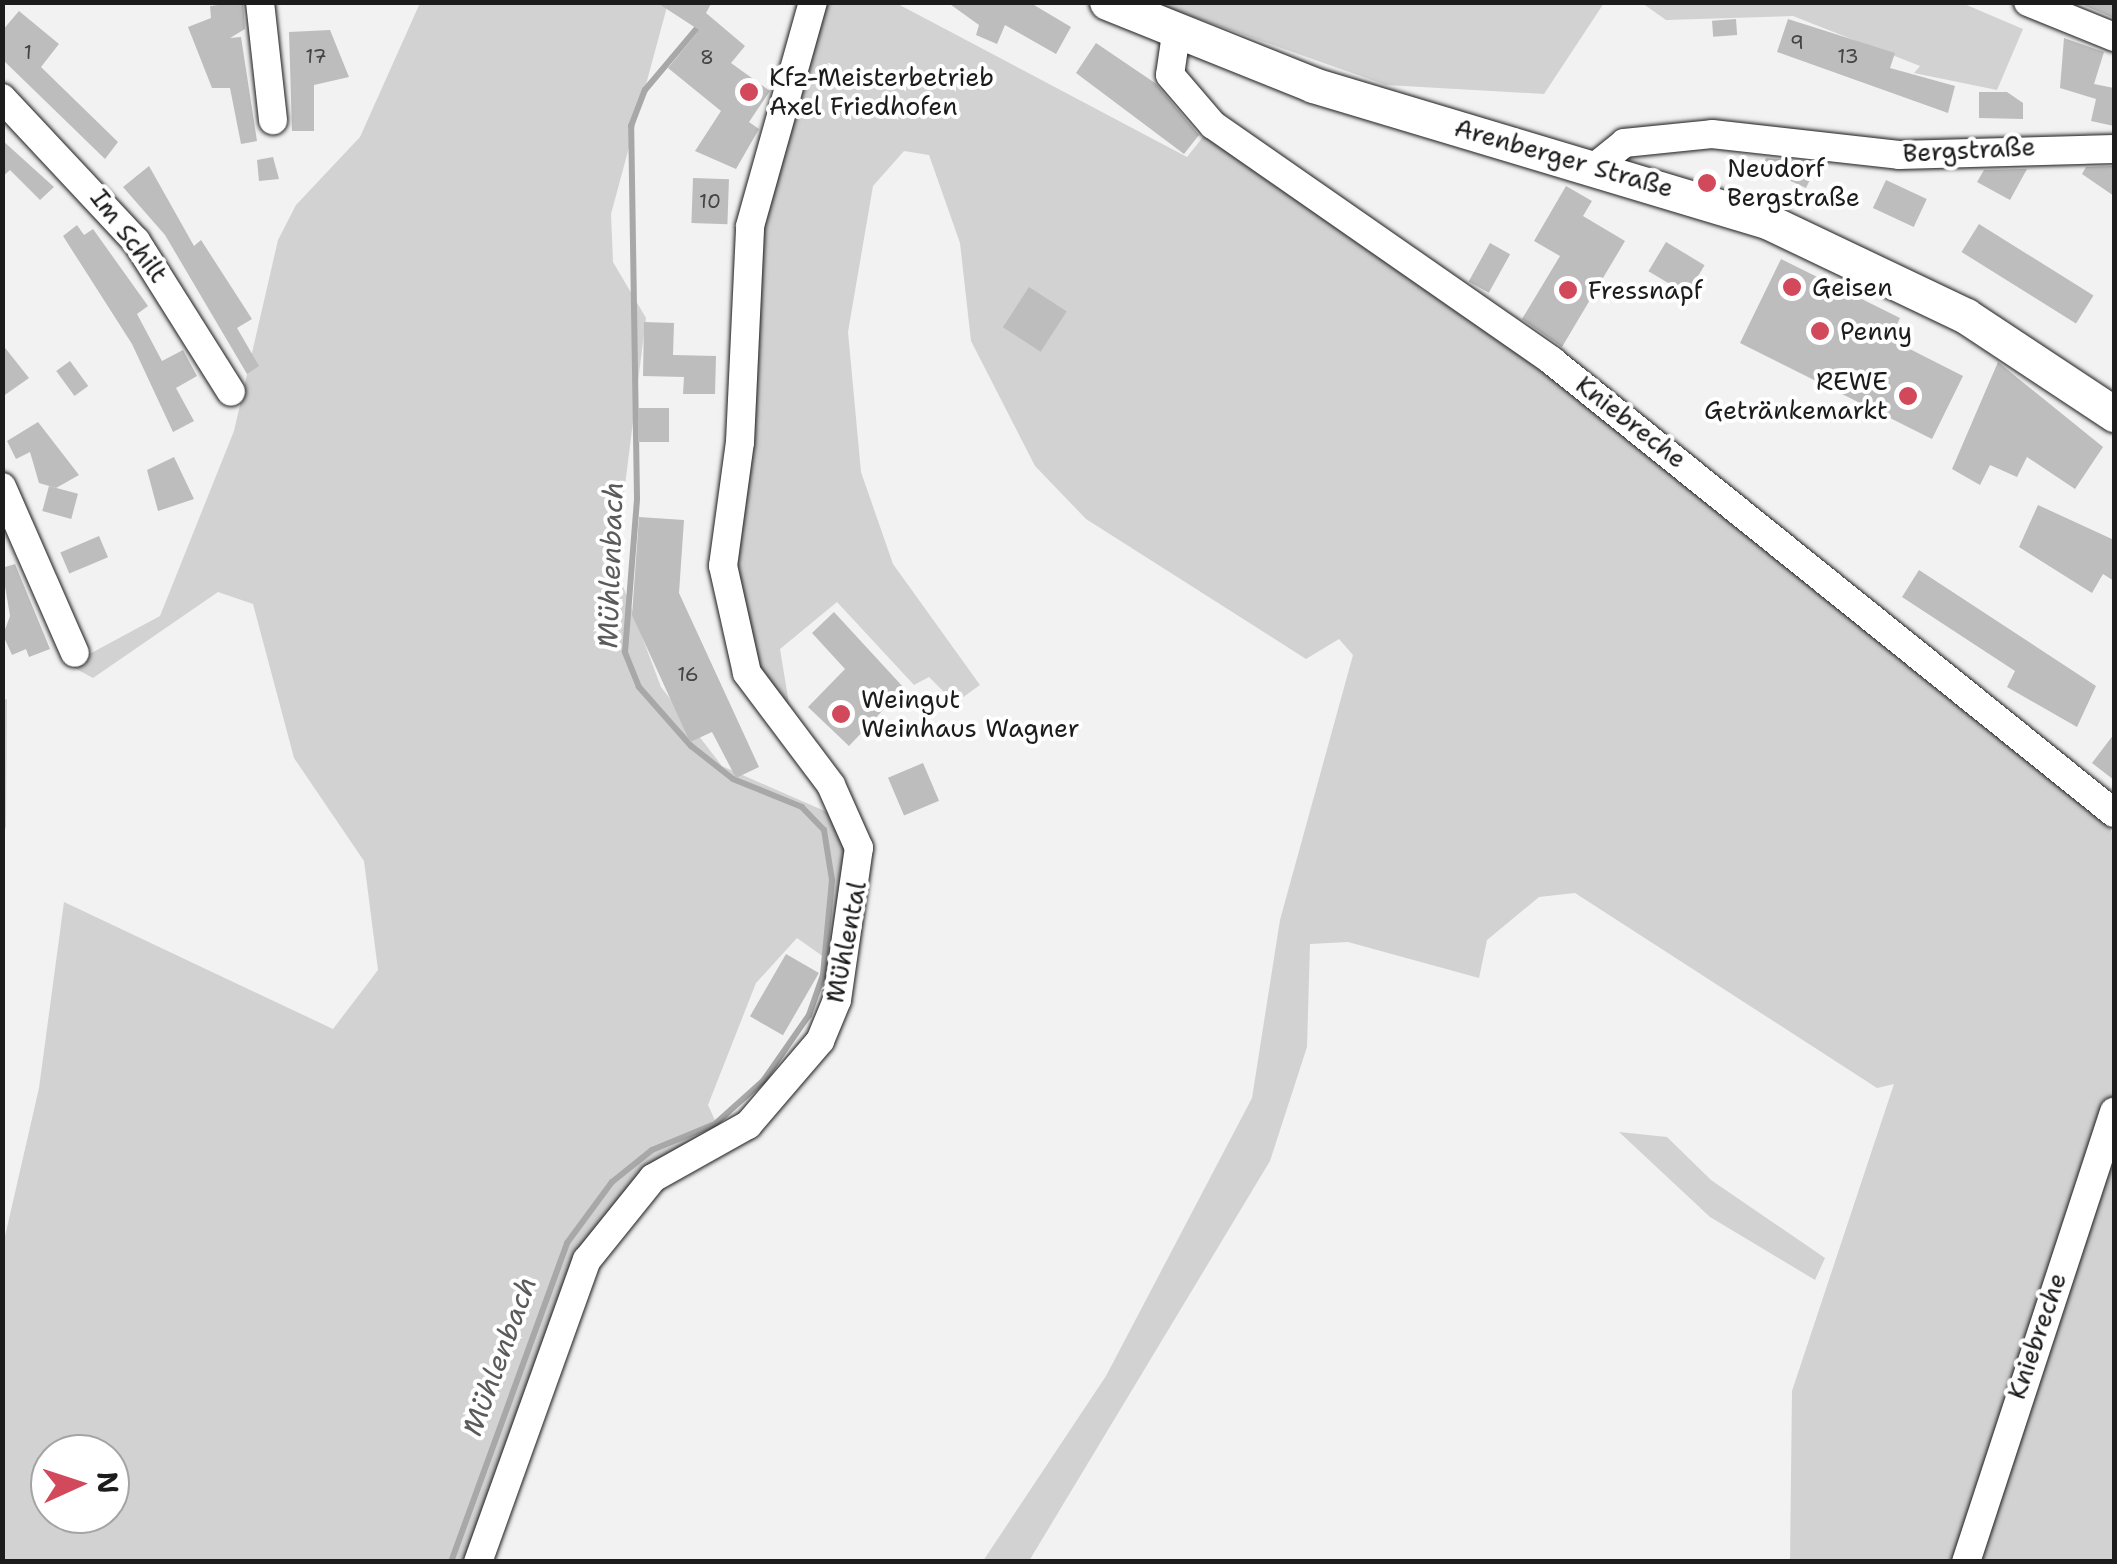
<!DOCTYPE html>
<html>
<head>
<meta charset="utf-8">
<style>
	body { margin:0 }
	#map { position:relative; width:2117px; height:1564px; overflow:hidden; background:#f2f2f2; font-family:"Shantell Sans",sans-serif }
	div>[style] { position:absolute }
	.green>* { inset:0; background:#d2d2d2 }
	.stream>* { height:6px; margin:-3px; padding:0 3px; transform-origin:3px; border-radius:3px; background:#a8a8a8 }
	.building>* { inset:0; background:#bdbdbd; transform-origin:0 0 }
	.roads { filter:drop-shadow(0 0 2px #1c1c1c) drop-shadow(0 0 2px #1c1c1c) }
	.minor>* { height:28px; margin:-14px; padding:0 14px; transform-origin:14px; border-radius:14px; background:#fff }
	.major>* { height:35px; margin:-17.5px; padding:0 17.5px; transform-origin:17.5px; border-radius:17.5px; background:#fff }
	.dots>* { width:28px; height:28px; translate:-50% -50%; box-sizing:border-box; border:5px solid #fff; border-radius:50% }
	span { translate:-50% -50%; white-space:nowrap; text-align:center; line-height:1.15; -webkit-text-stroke:8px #fff; paint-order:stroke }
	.number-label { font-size:20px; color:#444 }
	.number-label span { -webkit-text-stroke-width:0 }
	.poi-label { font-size:25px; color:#1c1c1c }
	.left { translate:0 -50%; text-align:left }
	.right { translate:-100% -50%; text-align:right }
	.street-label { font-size:25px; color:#1c1c1c }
	.water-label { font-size:28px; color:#5b5b5b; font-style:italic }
	.frame { position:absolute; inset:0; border:5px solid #1c1c1c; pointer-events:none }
	.north { position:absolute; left:30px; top:1434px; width:100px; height:100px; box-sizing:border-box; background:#fff; border:2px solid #a4a4a4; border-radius:50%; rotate:87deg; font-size:28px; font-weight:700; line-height:40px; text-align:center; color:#1c1c1c }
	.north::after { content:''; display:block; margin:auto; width:35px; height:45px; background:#d1495b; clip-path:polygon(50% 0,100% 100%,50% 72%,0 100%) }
</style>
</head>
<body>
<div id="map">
	<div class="green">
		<i style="clip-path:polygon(evenodd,420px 3px,668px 3px,611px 214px,613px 262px,646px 318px,615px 565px,661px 687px,722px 766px,836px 816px,848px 843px,835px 965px,797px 938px,756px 983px,708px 1105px,723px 1138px,614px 1205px,586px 1241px,538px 1353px,471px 1561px,3px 1562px,3px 1245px,39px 1088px,64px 902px,333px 1029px,378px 970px,364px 861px,294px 758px,253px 604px,218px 592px,93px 678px,69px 665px,160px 616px,234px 431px,278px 240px,296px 205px,360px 137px,420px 3px,50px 1454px,110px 1454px,110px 1514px,50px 1514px,50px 1454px)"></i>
		<i style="clip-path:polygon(825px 3px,896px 3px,1187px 157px,1211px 127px,1550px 370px,2101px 808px,2114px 838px,2114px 1561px,1790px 1561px,1792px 1391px,1894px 1084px,1877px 1088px,1575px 893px,1539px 897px,1487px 940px,1479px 978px,1348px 942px,1310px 944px,1307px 1047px,1270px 1161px,1029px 1561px,983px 1561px,1106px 1376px,1252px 1098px,1280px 920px,1353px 655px,1339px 639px,1306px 659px,1086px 519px,1035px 466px,971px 341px,960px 243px,929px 155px,904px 151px,873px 186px,848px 332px,861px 472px,893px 564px,980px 685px,955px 703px,929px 677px,914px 685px,837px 602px,780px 649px,791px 716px,754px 660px,734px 566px,756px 244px)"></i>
		<i style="clip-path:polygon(1154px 3px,1604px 3px,1544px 94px,1386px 85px)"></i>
		<i style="clip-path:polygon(1642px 3px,1962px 3px,2023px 29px,1997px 90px,1914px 73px,1920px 66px,1793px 16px,1666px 20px)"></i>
		<i style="clip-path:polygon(7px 699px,6px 827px,3px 835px,2px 701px)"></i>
		<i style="clip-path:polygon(1619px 1132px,1667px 1137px,1711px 1180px,1825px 1258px,1815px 1280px,1710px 1217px)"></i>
	</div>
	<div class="stream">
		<i style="left:451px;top:1562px;width:339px;rotate:-70deg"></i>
		<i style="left:567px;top:1243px;width:76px;rotate:-53.6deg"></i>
		<i style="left:612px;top:1182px;width:51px;rotate:-38.7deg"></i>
		<i style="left:652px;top:1150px;width:68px;rotate:-22.4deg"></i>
		<i style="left:715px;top:1124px;width:64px;rotate:-41.9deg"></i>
		<i style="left:763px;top:1081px;width:80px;rotate:-55.1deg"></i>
		<i style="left:809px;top:1015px;width:42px;rotate:-70.7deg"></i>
		<i style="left:823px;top:975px;width:95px;rotate:-84.6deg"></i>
		<i style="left:832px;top:880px;width:51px;rotate:-99.1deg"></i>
		<i style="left:824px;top:830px;width:32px;rotate:-134deg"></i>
		<i style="left:802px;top:807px;width:74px;rotate:-157.9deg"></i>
		<i style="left:733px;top:779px;width:53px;rotate:-141.8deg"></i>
		<i style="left:691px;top:746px;width:79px;rotate:-131.4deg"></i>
		<i style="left:639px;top:687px;width:38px;rotate:-112deg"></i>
		<i style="left:625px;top:652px;width:154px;rotate:-85.5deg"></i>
		<i style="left:637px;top:498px;width:372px;rotate:-90.9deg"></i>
		<i style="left:631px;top:126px;width:39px;rotate:-69deg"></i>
		<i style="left:645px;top:90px;width:89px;rotate:-50deg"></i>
	</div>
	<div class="building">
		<i style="clip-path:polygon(243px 2px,245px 29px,230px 38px,241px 37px,257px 141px,241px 144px,230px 88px,212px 88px,188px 27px,211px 18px,210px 6px)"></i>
		<i style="clip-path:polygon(656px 2px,712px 2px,706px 13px,745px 46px,731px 63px,770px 91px,749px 122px,759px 129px,736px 169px,695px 151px,721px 111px,668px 68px,699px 30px)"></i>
		<i style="clip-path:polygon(947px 2px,1029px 2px,1071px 27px,1056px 54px,1005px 25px,997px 44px,976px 35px,979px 25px)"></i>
		<i style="clip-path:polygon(2076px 2px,2114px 2px,2114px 18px)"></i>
		<i style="clip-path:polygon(19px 11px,59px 44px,41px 67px,118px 142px,105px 159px,2px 59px,2px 31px)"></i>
		<i style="left:1736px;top:19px;width:16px;height:24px;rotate:86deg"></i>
		<i style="clip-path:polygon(1788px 19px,1895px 53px,1890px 68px,1955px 86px,1948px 113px,1777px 52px)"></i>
		<i style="clip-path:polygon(330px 30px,349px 77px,314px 85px,314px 131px,292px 131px,289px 32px)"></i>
		<i style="clip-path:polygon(2064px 38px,2104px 52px,2094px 84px,2114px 88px,2114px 126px,2091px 121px,2096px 99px,2060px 88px)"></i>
		<i style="clip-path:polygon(1096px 43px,1155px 83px,1199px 135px,1184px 154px,1076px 73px)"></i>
		<i style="clip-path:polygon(1979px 92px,2007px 92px,2023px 103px,2023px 119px,1979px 118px)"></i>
		<i style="clip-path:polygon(2px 140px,54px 187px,40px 200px,10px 170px,2px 177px)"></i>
		<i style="clip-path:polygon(273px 157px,279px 179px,259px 181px,257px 160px)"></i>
		<i style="clip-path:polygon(1766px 158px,1818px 163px,1806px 188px,1762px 168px)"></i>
		<i style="clip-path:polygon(149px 166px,194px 246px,201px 240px,252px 319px,237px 328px,259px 366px,247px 374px,165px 235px,123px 187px)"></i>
		<i style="clip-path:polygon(2114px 166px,2114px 196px,2082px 174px,2086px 167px)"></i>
		<i style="clip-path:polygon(2027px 169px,2010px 200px,1977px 182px,1984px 170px)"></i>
		<i style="left:693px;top:178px;width:36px;height:45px;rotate:2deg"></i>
		<i style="left:1886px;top:180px;width:45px;height:31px;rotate:25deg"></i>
		<i style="clip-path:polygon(1566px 186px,1592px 201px,1583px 216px,1625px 241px,1562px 347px,1522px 319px,1560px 256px,1534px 241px)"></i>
		<i style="left:1979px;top:224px;width:135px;height:33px;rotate:32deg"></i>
		<i style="clip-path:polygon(77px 225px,84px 235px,93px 229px,148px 306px,137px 314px,162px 361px,183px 350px,197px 376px,176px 388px,194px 421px,173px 432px,132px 344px,63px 236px)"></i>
		<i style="left:1666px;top:242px;width:45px;height:34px;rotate:31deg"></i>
		<i style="left:1490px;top:243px;width:23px;height:44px;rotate:29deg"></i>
		<i style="clip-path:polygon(1781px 259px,1900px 318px,1890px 339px,1963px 376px,1932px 439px,1740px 343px)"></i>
		<i style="left:1029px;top:287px;width:45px;height:48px;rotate:33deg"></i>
		<i style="clip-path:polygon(644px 322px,674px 323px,673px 355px,716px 356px,715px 394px,683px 394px,684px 377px,643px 376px)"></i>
		<i style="clip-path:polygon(2px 344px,29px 378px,2px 397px)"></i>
		<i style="left:70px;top:361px;width:31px;height:17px;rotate:54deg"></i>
		<i style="clip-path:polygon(1998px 362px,2103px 447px,2075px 489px,2027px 457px,2017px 477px,1990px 465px,1980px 485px,1952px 469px)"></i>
		<i style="left:638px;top:408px;width:31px;height:34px"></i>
		<i style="clip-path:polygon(38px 422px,79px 475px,56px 488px,39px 483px,30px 452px,16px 459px,7px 441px)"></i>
		<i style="clip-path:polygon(174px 457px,194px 499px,158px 511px,147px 470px)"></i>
		<i style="left:49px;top:486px;width:30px;height:26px;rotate:15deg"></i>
		<i style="clip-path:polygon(2038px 505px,2114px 540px,2114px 581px,2103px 574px,2092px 593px,2019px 547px)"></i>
		<i style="clip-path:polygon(639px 517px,684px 520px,679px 593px,759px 767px,736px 778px,712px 732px,690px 742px,632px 615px)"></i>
		<i style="left:99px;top:536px;width:23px;height:42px;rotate:67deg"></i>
		<i style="clip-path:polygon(15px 564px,50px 649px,29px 657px,26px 649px,12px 655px,3px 635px,10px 616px,2px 568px)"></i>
		<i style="clip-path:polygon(1919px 570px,2096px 686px,2077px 727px,2007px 687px,2015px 671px,1902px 597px)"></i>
		<i style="clip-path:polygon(834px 612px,904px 688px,849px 746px,808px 707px,845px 669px,812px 633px)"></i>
		<i style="clip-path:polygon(2114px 734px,2114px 780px,2092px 763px)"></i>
		<i style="left:923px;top:763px;width:41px;height:38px;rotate:67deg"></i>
		<i style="left:786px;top:954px;width:38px;height:72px;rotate:30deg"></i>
	</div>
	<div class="roads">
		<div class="minor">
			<i style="left:260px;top:2px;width:119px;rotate:83.7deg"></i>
			<i style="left:2028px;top:2px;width:93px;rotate:22.1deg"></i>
			<i style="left:1176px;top:34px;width:41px;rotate:98.3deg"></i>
			<i style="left:1170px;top:75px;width:66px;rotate:49.3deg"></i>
			<i style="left:1213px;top:125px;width:413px;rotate:34.8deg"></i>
			<i style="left:1552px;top:361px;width:721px;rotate:38.81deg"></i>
			<i style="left:2px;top:98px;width:196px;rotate:46.9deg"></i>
			<i style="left:136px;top:241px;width:178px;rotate:57.8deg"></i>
			<i style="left:1596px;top:166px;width:36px;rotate:-39deg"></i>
			<i style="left:1624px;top:143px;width:88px;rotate:-5.8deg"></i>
			<i style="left:1712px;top:134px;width:188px;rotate:6.4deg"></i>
			<i style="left:1899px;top:155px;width:215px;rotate:-1.6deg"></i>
			<i style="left:2px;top:487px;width:181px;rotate:66.3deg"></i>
			<i style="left:478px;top:1562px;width:321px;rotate:-70.2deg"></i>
			<i style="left:587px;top:1260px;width:105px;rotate:-51.2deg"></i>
			<i style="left:653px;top:1178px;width:109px;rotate:-29.2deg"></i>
			<i style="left:748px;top:1125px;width:111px;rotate:-49.4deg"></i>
			<i style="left:820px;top:1041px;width:44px;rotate:-67.5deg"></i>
			<i style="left:837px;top:1000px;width:154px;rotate:-81.8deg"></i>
			<i style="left:859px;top:848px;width:69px;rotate:-114deg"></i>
			<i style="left:831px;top:785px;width:140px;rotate:-126.9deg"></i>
			<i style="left:747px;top:673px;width:110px;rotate:-102.6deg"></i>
			<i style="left:723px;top:566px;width:125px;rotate:-82.2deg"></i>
			<i style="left:740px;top:442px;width:216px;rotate:-87.3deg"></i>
			<i style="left:750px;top:226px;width:233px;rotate:-74.3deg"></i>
			<i style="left:1966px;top:1562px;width:474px;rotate:-71.8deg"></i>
		</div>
		<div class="major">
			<i style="left:1107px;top:2px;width:222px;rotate:21.9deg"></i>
			<i style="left:1313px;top:85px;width:476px;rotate:16.7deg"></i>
			<i style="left:1769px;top:222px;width:218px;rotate:25.5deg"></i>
			<i style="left:1966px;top:316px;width:178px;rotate:33.5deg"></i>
		</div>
	</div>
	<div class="dots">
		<i style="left:749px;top:92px;background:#d1495b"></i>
		<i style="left:1707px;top:183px;background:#d1495b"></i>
		<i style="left:1792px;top:287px;background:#d1495b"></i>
		<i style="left:1568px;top:290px;background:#d1495b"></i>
		<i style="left:1820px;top:331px;background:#d1495b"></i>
		<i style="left:1908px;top:396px;background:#d1495b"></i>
		<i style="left:841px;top:714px;background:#d1495b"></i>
	</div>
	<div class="number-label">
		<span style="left:1797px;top:42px">9</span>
		<span style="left:28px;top:52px">1</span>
		<span style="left:316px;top:56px">17</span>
		<span style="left:1848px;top:56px">13</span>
		<span style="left:707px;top:57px">8</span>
		<span style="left:710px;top:201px">10</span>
		<span style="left:688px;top:674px">16</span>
	</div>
	<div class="poi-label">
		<span class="left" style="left:769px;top:92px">Kfz-Meisterbetrieb<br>Axel Friedhofen</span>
		<span class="left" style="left:1727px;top:183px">Neudorf<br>Bergstraße</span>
		<span class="left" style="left:1812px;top:287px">Geisen</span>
		<span class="left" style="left:1588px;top:290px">Fressnapf</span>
		<span class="left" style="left:1840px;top:331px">Penny</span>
		<span class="right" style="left:1888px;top:396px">REWE<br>Getränkemarkt</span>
		<span class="left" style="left:861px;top:714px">Weingut<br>Weinhaus Wagner</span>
	</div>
	<div class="street-label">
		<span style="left:1969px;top:150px;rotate:-3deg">Bergstraße</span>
		<span style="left:1564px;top:158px;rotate:16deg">Arenberger Straße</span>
		<span style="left:129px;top:236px;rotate:53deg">Im Schilt</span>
		<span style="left:1631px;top:422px;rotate:38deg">Kniebreche</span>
		<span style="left:846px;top:942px;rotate:-79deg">Mühlental</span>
		<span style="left:2037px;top:1336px;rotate:-71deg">Kniebreche</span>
	</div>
	<div class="water-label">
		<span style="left:610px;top:565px;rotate:-88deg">Mühlenbach</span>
		<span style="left:499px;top:1356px;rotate:-70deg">Mühlenbach</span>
	</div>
	<div class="frame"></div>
	<div class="north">N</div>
</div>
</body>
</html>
